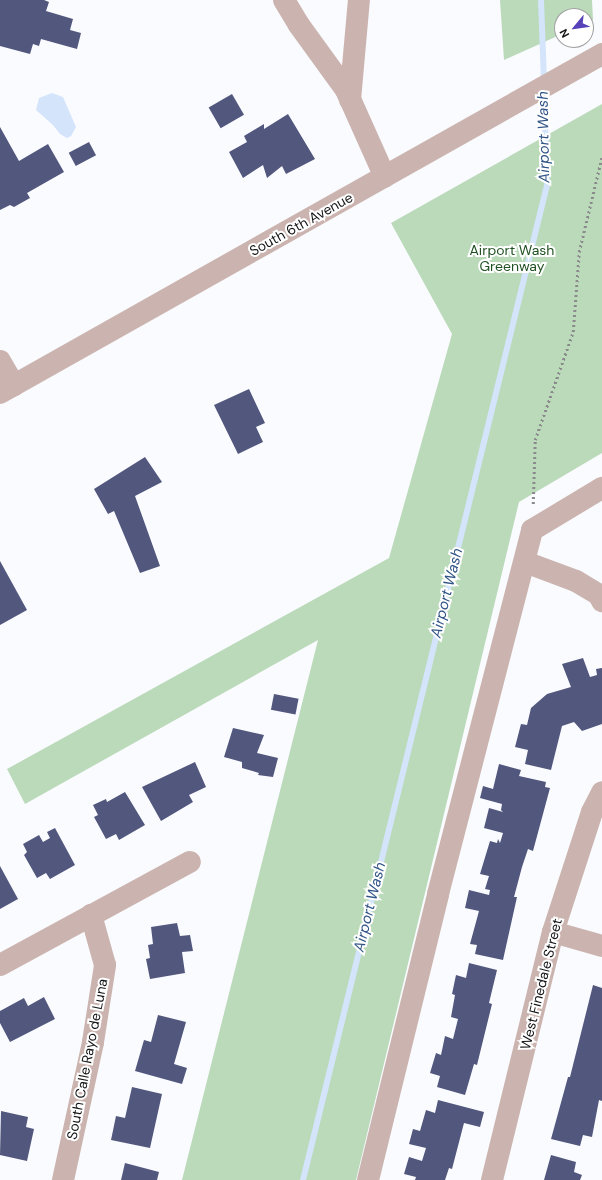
<!DOCTYPE html>
<html>
<head>
<meta charset="utf-8">
<style>
	body { margin:0 }
	#map { position:relative; width:602px; height:1180px; overflow:hidden; background:#fafbff; font-family:"DM Sans",sans-serif }
	div>[style] { position:absolute }
	.green>* { inset:0; background:#bbdaba }
	.water>* { inset:0; background:#d3e4fb }
	.stream>* { height:6px; margin:-3px; padding:0 3px; transform-origin:3px; border-radius:3px; background:#d3e4fb }
	.building>* { inset:0; background:#52577d; transform-origin:0 0 }
	.path>* { height:2.5px; margin-top:-1.25px; transform-origin:0; background:repeating-linear-gradient(90deg,#8a8a8d 0 2px,transparent 0 5px) }
	.minor>* { height:22px; margin:-11px; padding:0 11px; transform-origin:11px; border-radius:11px; background:#cbb4af }
	span { translate:-50% -50%; white-space:nowrap; text-align:center; line-height:1.15; -webkit-text-stroke:4px #fff; paint-order:stroke }
	.street-label { font-size:14px; color:#141416 }
	.park-label { font-size:14px; color:#215123 }
	.water-label { font-size:15px; color:#325587; font-style:italic }
	.north { position:absolute; left:554px; top:8px; width:40px; height:40px; box-sizing:border-box; background:#fff; border:1px solid #a1a1a2; border-radius:50%; rotate:241deg; font-size:11px; font-weight:700; line-height:16px; text-align:center; color:#141416 }
	.north::after { content:''; display:block; margin:auto; width:14px; height:18px; background:#5842ba; clip-path:polygon(50% 0,100% 100%,50% 72%,0 100%) }
</style>
</head>
<body>
<div id="map">
	<div class="green">
		<i style="clip-path:polygon(500px 0,592px 0,593px 20px,586px 23px,586px 16px,562px 16px,562px 34px,504px 60px)"></i>
		<i style="clip-path:polygon(602px 104px,602px 453px,519px 502px,356px 1180px,182px 1180px,318px 640px,25px 804px,7px 769px,389px 558px,452px 334px,391px 223px)"></i>
	</div>
	<div class="water">
		<i style="clip-path:polygon(52px 93px,63px 97px,76px 127px,71px 136px,67px 138px,60px 134px,53px 125px,36px 110px,39px 98px)"></i>
	</div>
	<div class="stream">
		<i style="left:541px;top:0;width:82px;rotate:87.9deg"></i>
		<i style="left:303px;top:1180px;width:1024px;rotate:-76.22deg"></i>
		<i style="left:547px;top:185px;width:93px;rotate:-91.8deg"></i>
	</div>
	<div class="building">
		<i style="clip-path:polygon(0 0,44px 0,49px 2px,46px 11px,73px 19px,70px 30px,81px 33px,77px 49px,41px 39px,39px 46px,33px 44px,30px 54px,0 46px)"></i>
		<i style="left:232px;top:94px;width:24px;height:27px;rotate:60deg"></i>
		<i style="clip-path:polygon(288px 114px,315px 159px,286px 174px,282px 166px,267px 178px,263px 165px,243px 178px,229px 152px,247px 142px,244px 136px,264px 124px,264px 129px)"></i>
		<i style="clip-path:polygon(0 127px,19px 161px,48px 144px,64px 172px,27px 193px,30px 198px,14px 207px,10px 205px,0 210px)"></i>
		<i style="left:89px;top:142px;width:15px;height:23px;rotate:62deg"></i>
		<i style="clip-path:polygon(249px 389px,265px 423px,256px 427px,263px 442px,238px 454px,214px 405px)"></i>
		<i style="clip-path:polygon(145px 457px,162px 482px,135px 496px,160px 566px,140px 573px,114px 511px,108px 514px,94px 489px)"></i>
		<i style="clip-path:polygon(0 561px,27px 610px,0 625px)"></i>
		<i style="clip-path:polygon(583px 658px,590px 677px,597px 675px,596px 669px,602px 668px,602px 724px,582px 731px,574px 722px,562px 726px,551px 770px,525px 764px,528px 750px,515px 747px,521px 724px,527px 725px,531px 708px,547px 694px,571px 687px,562px 664px)"></i>
		<i style="left:274px;top:694px;width:25px;height:16px;rotate:11deg"></i>
		<i style="clip-path:polygon(233px 728px,264px 735px,257px 753px,278px 758px,273px 777px,258px 775px,259px 773px,242px 768px,242px 762px,224px 757px)"></i>
		<i style="clip-path:polygon(195px 762px,206px 787px,189px 795px,193px 802px,161px 821px,142px 787px)"></i>
		<i style="clip-path:polygon(499px 764px,521px 770px,519px 776px,546px 782px,545px 787px,550px 788px,533px 851px,528px 849px,522px 867px,514px 897px,517px 897px,503px 960px,475px 954px,477px 945px,470px 944px,479px 911px,465px 908px,469px 890px,489px 895px,490px 890px,485px 889px,489px 876px,480px 874px,490px 841px,497px 843px,498px 839px,500px 843px,503px 833px,484px 828px,489px 808px,503px 812px,501px 810px,502px 804px,480px 798px,483px 786px,493px 789px)"></i>
		<i style="clip-path:polygon(125px 792px,145px 825px,119px 840px,116px 834px,106px 839px,94px 817px,98px 815px,93px 805px,106px 799px,107px 802px)"></i>
		<i style="clip-path:polygon(55px 828px,75px 865px,50px 879px,46px 873px,37px 878px,24px 855px,27px 852px,23px 844px,39px 835px,43px 842px,50px 838px,47px 832px)"></i>
		<i style="clip-path:polygon(0 866px,18px 899px,0 909px)"></i>
		<i style="clip-path:polygon(177px 923px,180px 936px,190px 935px,193px 951px,182px 952px,185px 973px,150px 979px,146px 959px,150px 958px,148px 945px,153px 944px,151px 927px)"></i>
		<i style="clip-path:polygon(469px 963px,497px 970px,489px 1003px,492px 1004px,477px 1065px,474px 1064px,465px 1095px,437px 1087px,440px 1076px,430px 1073px,436px 1053px,441px 1055px,445px 1036px,453px 1039px,458px 1019px,451px 1017px,455px 995px,452px 994px,456px 975px,466px 978px)"></i>
		<i style="clip-path:polygon(593px 985px,602px 988px,602px 1101px,599px 1100px,592px 1137px,583px 1135px,580px 1146px,551px 1139px,568px 1077px,570px 1077px)"></i>
		<i style="clip-path:polygon(44px 997px,55px 1019px,10px 1042px,0 1023px,0 1011px,24px 998px,28px 1006px)"></i>
		<i style="clip-path:polygon(158px 1015px,186px 1022px,174px 1064px,187px 1068px,182px 1084px,135px 1071px,144px 1040px,151px 1042px)"></i>
		<i style="clip-path:polygon(132px 1087px,162px 1094px,150px 1148px,111px 1140px,116px 1116px,125px 1118px)"></i>
		<i style="clip-path:polygon(438px 1100px,484px 1112px,480px 1127px,464px 1123px,452px 1169px,449px 1168px,445px 1180px,415px 1180px,416px 1177px,404px 1174px,409px 1157px,422px 1161px,426px 1148px,409px 1144px,413px 1129px,420px 1131px,426px 1110px,435px 1113px)"></i>
		<i style="clip-path:polygon(1px 1111px,28px 1117px,26px 1127px,34px 1129px,27px 1161px,0 1155px)"></i>
		<i style="clip-path:polygon(551px 1155px,576px 1162px,574px 1172px,582px 1175px,580px 1180px,544px 1180px)"></i>
		<i style="clip-path:polygon(125px 1163px,159px 1172px,157px 1180px,121px 1180px)"></i>
	</div>
	<div class="path">
		<i style="left:533px;top:504px;width:64px;rotate:-88.2deg"></i>
		<i style="left:535px;top:440px;width:114px;rotate:-70.6deg"></i>
		<i style="left:573px;top:332px;width:80px;rotate:-85.7deg"></i>
		<i style="left:579px;top:252px;width:99px;rotate:-76.5deg"></i>
	</div>
	<div class="minor">
		<i style="left:284px;top:0;width:29px;rotate:59deg"></i>
		<i style="left:299px;top:25px;width:80px;rotate:54.1deg"></i>
		<i style="left:346px;top:90px;width:95px;rotate:65.9deg"></i>
		<i style="left:350px;top:100px;width:100px;rotate:-84.9deg"></i>
		<i style="left:0;top:361px;width:28px;rotate:60deg"></i>
		<i style="left:0;top:393px;width:691px;rotate:-29.38deg"></i>
		<i style="left:525px;top:562px;width:54px;rotate:20.4deg"></i>
		<i style="left:576px;top:581px;width:27px;rotate:31deg"></i>
		<i style="left:599px;top:595px;width:7px;rotate:63deg"></i>
		<i style="left:553px;top:932px;width:51px;rotate:15.9deg"></i>
		<i style="left:0;top:965px;width:216px;rotate:-28.5deg"></i>
		<i style="left:63px;top:1180px;width:141px;rotate:-77.7deg"></i>
		<i style="left:93px;top:1042px;width:78px;rotate:-81.1deg"></i>
		<i style="left:105px;top:965px;width:52px;rotate:-105.6deg"></i>
		<i style="left:368px;top:1180px;width:294px;rotate:-76.2deg"></i>
		<i style="left:438px;top:894px;width:376px;rotate:-75.5deg"></i>
		<i style="left:532px;top:530px;width:82px;rotate:-31deg"></i>
		<i style="left:492px;top:1180px;width:255px;rotate:-76.2deg"></i>
		<i style="left:553px;top:932px;width:126px;rotate:-72deg"></i>
		<i style="left:592px;top:812px;width:22px;rotate:-63deg"></i>
	</div>
	<div class="street-label">
		<span style="left:301px;top:224px;rotate:-29deg">South 6th Avenue</span>
		<span style="left:541px;top:984px;rotate:-76deg">West Finedale Street</span>
		<span style="left:87px;top:1059px;rotate:-79deg">South Calle Rayo de Luna</span>
	</div>
	<div class="park-label">
		<span style="left:512px;top:258px">Airport Wash<br>Greenway</span>
	</div>
	<div class="water-label">
		<span style="left:544px;top:137px;rotate:-91deg">Airport Wash</span>
		<span style="left:447px;top:593px;rotate:-76deg">Airport Wash</span>
		<span style="left:370px;top:907px;rotate:-76deg">Airport Wash</span>
	</div>
	<div class="north">N</div>
</div>
</body>
</html>
